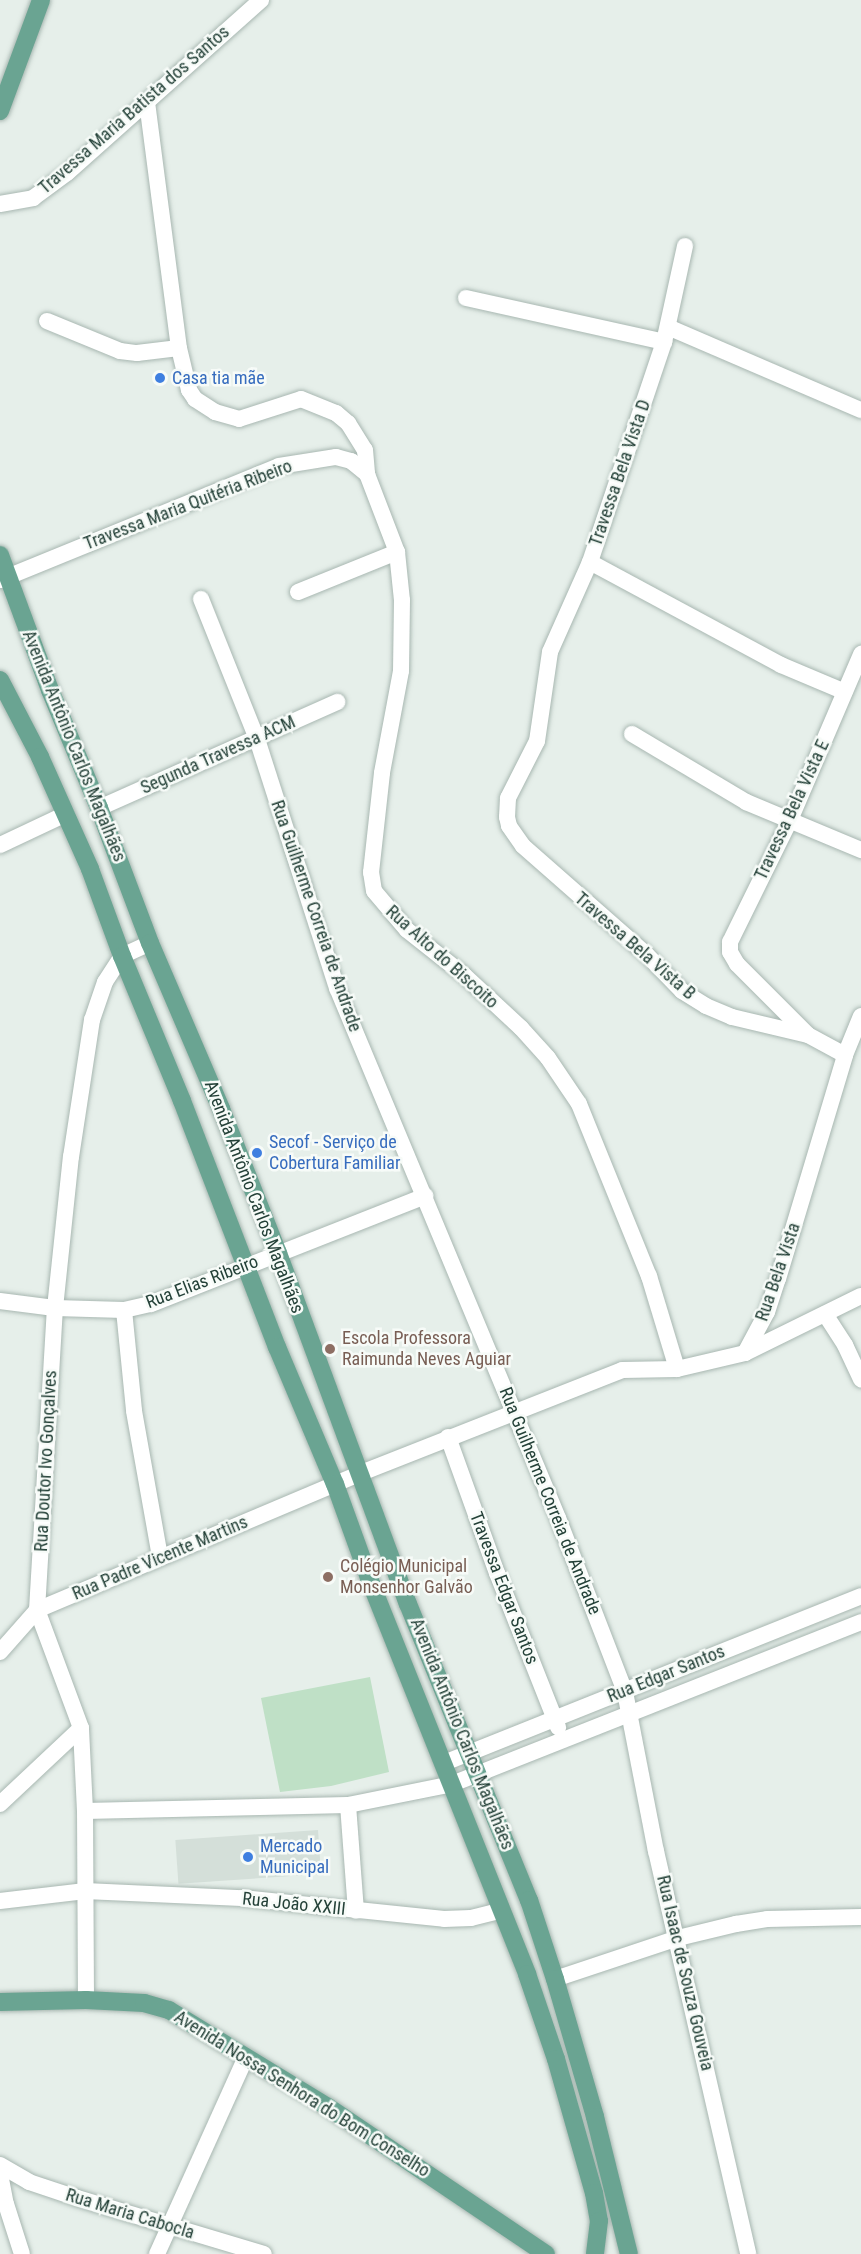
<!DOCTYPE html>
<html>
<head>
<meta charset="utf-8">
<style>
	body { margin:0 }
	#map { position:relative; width:861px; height:2254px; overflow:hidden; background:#e6efea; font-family:"Roboto Condensed",sans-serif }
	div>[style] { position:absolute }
	.built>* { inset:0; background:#d4dfd9; transform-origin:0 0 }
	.green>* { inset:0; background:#bfe0c6 }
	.roads { filter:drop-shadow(0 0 2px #a8b7b1) drop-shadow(0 0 2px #a8b7b1) }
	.minor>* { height:16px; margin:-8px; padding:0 8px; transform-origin:8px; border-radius:8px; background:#fff }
	.major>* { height:18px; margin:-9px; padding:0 9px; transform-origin:9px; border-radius:9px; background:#6aa492 }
	.dots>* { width:16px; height:16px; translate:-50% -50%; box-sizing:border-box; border:3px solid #f7fbf8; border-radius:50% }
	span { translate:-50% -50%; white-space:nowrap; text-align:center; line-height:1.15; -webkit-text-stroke:5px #f7fbf8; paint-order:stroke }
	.street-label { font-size:18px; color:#244138 }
	.shop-label { font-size:18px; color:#366cbe }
	.left { translate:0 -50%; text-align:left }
	.education-label { font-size:18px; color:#785e54 }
</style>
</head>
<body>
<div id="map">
	<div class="built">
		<i style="left:318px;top:1830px;width:44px;height:143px;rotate:86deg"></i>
	</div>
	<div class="green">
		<i style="clip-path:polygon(370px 1677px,389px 1772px,331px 1786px,280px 1792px,261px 1698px)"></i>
	</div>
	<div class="roads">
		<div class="minor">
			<i style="left:147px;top:102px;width:248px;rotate:82.6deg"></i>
			<i style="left:179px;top:348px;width:43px;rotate:76.6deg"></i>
			<i style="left:189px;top:390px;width:11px;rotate:56deg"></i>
			<i style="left:195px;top:399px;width:24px;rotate:33deg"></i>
			<i style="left:215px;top:412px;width:25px;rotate:16deg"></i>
			<i style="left:239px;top:419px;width:65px;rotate:-17.9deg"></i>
			<i style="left:301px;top:399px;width:38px;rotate:22deg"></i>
			<i style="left:336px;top:413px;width:16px;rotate:40deg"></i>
			<i style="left:348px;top:423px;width:32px;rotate:58deg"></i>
			<i style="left:365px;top:450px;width:24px;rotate:85deg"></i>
			<i style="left:367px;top:474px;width:84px;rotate:69deg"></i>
			<i style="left:397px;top:552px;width:48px;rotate:84.1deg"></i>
			<i style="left:402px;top:600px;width:71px;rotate:90.8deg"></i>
			<i style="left:401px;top:671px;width:104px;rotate:100.6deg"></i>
			<i style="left:382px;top:773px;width:100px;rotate:96.3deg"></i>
			<i style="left:371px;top:872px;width:19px;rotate:81deg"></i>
			<i style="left:374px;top:891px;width:51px;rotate:49.8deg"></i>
			<i style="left:407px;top:930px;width:73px;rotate:38.3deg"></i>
			<i style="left:464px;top:975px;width:78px;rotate:42.9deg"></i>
			<i style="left:521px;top:1028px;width:40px;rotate:48deg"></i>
			<i style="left:548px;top:1058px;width:55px;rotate:56deg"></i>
			<i style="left:579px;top:1104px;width:186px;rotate:67.9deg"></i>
			<i style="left:649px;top:1276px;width:97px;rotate:73.2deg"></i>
			<i style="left:0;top:204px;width:34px;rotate:-10deg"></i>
			<i style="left:33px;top:198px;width:42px;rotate:-36.3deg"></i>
			<i style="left:67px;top:173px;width:260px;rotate:-41.7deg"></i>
			<i style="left:685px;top:246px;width:98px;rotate:102.3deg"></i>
			<i style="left:664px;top:342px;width:232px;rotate:108.6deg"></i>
			<i style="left:590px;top:562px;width:98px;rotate:114deg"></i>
			<i style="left:550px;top:652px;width:90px;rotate:98.3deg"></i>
			<i style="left:537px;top:741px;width:64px;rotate:117deg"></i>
			<i style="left:508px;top:798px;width:19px;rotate:93deg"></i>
			<i style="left:507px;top:817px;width:9px;rotate:77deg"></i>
			<i style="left:509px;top:826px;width:24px;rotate:55deg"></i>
			<i style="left:523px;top:846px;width:164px;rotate:41.3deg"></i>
			<i style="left:646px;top:954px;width:52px;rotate:45.8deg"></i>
			<i style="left:682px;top:991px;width:28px;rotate:32deg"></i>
			<i style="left:706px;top:1006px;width:28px;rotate:23deg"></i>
			<i style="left:732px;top:1017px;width:78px;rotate:13.3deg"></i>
			<i style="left:808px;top:1035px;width:42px;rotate:28.4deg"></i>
			<i style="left:466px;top:298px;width:203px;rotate:12.5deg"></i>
			<i style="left:47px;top:321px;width:79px;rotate:22.3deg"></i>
			<i style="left:120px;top:351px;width:17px;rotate:7deg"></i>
			<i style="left:137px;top:353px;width:42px;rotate:-6.8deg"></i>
			<i style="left:668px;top:327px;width:210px;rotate:23.3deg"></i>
			<i style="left:590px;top:562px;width:217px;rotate:28.3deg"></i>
			<i style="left:781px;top:665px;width:69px;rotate:22.9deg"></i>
			<i style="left:0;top:580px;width:301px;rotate:-22.2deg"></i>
			<i style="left:279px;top:466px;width:58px;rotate:-9deg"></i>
			<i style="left:336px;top:457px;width:16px;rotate:15deg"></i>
			<i style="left:351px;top:461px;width:21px;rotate:39deg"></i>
			<i style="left:298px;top:592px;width:107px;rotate:-22deg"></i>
			<i style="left:201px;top:599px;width:151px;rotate:68.2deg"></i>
			<i style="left:257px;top:739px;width:262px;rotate:72.2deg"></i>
			<i style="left:337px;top:988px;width:574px;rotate:67.36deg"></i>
			<i style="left:558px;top:1518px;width:186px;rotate:68.9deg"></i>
			<i style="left:625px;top:1692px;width:162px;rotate:79deg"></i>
			<i style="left:656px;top:1851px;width:413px;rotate:77.1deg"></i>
			<i style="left:632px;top:734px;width:133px;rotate:30.8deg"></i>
			<i style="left:746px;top:802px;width:125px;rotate:22.7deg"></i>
			<i style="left:99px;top:808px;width:261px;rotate:-24deg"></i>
			<i style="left:0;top:845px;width:73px;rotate:-25.2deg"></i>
			<i style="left:807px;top:1034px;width:99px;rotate:-135deg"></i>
			<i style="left:737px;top:964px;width:14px;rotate:-120deg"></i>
			<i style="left:730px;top:952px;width:10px;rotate:-90deg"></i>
			<i style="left:730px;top:942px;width:136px;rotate:-63.8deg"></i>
			<i style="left:790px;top:820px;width:181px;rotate:-66.8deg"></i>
			<i style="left:0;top:1301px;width:55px;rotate:7.3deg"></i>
			<i style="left:55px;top:1308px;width:69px;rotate:1.7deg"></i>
			<i style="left:124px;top:1310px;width:28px;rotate:-13deg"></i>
			<i style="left:151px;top:1304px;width:295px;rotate:-21.5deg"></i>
			<i style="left:124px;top:1310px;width:101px;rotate:84.3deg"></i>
			<i style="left:134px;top:1411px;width:148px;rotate:79.9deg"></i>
			<i style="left:825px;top:1314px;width:37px;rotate:57deg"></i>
			<i style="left:845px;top:1345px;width:38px;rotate:65deg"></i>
			<i style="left:745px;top:1353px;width:47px;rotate:-61.8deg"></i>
			<i style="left:767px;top:1312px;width:35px;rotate:-72deg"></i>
			<i style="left:778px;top:1279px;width:234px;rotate:-73.3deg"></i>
			<i style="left:845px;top:1055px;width:42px;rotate:-67.7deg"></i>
			<i style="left:448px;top:1437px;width:145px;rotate:70.2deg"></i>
			<i style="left:497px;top:1573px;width:166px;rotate:68.4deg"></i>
			<i style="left:0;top:1652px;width:56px;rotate:-48.6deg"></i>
			<i style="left:37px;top:1610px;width:352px;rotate:-22.9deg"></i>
			<i style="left:361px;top:1473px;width:281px;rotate:-21.5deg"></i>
			<i style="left:622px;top:1370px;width:55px;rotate:-1deg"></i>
			<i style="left:677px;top:1369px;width:70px;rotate:-13.2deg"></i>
			<i style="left:745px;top:1353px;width:129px;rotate:-26.2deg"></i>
			<i style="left:444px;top:1763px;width:449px;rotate:-21.8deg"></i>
			<i style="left:0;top:1804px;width:111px;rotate:-43.2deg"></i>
			<i style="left:348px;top:1805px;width:106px;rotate:85.7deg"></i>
			<i style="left:85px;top:1811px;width:263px;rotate:-1.3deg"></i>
			<i style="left:348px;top:1805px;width:106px;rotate:-11.4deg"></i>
			<i style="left:452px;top:1784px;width:440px;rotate:-21.6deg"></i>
			<i style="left:0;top:1901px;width:86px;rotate:-6.7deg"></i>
			<i style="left:85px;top:1891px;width:157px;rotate:2.6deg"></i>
			<i style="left:242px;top:1898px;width:203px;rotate:5.9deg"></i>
			<i style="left:444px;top:1919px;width:27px;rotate:-2deg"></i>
			<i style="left:471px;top:1918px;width:32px;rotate:-14deg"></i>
			<i style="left:555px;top:1979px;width:130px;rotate:-18.4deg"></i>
			<i style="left:678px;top:1938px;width:60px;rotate:-13.6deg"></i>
			<i style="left:736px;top:1924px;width:31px;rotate:-9deg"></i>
			<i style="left:767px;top:1919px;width:94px;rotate:-1.2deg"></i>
			<i style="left:86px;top:2000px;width:189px;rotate:-90.3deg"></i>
			<i style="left:85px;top:1811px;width:83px;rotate:-92.8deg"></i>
			<i style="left:81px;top:1728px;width:126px;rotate:-110.4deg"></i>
			<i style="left:37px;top:1610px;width:303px;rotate:-86.6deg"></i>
			<i style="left:55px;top:1308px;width:152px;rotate:-84deg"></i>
			<i style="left:71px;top:1157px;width:139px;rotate:-81.3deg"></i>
			<i style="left:92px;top:1020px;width:40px;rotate:-71.1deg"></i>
			<i style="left:105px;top:982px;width:31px;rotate:-57deg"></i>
			<i style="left:122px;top:956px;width:31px;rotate:-25deg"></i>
			<i style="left:0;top:2165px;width:34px;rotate:30deg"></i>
			<i style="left:29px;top:2182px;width:51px;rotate:18.4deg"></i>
			<i style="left:77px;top:2198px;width:195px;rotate:16.7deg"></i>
			<i style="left:0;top:2174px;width:31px;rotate:79deg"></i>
			<i style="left:6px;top:2204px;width:52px;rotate:72.3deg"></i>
			<i style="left:157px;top:2254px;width:216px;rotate:-65.7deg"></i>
		</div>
		<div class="major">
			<i style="left:0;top:111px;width:118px;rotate:-69.7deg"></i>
			<i style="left:0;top:555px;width:144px;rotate:69.7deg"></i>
			<i style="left:50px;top:690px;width:128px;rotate:67.4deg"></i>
			<i style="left:99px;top:808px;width:144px;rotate:69.3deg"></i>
			<i style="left:150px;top:943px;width:181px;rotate:66.8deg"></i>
			<i style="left:221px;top:1109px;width:155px;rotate:68.4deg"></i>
			<i style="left:278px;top:1253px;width:374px;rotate:69.7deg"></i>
			<i style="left:408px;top:1604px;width:320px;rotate:67.8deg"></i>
			<i style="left:529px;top:1900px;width:83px;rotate:71.8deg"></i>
			<i style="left:555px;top:1979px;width:144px;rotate:73.8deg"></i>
			<i style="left:595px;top:2117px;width:141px;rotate:76.1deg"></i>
			<i style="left:0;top:680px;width:87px;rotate:62.5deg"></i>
			<i style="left:40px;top:757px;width:123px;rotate:65.9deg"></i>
			<i style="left:90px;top:869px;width:93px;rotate:69.8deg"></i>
			<i style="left:122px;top:956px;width:157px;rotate:67.5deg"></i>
			<i style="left:182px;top:1101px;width:264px;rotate:68.9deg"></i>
			<i style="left:277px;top:1347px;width:149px;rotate:67.1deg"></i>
			<i style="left:335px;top:1484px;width:109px;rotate:70.1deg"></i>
			<i style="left:372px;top:1586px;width:418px;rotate:68.2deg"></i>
			<i style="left:527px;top:1974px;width:90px;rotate:71.2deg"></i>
			<i style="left:556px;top:2059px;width:139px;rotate:74.2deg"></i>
			<i style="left:594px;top:2193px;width:28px;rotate:80deg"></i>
			<i style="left:599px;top:2221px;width:33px;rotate:97deg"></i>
			<i style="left:0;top:2002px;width:86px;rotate:-1.3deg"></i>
			<i style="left:86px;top:2000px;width:58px;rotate:3deg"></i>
			<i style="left:144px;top:2003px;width:26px;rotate:16deg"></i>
			<i style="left:169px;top:2010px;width:186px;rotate:31.4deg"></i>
			<i style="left:328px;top:2107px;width:263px;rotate:34deg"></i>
		</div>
	</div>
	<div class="dots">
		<i style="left:160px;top:378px;background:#3f7fe0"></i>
		<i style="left:257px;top:1153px;background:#3f7fe0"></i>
		<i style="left:330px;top:1349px;background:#8d6e63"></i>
		<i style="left:328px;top:1577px;background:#8d6e63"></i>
		<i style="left:248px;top:1857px;background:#3f7fe0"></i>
	</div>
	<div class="street-label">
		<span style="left:134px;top:110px;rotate:-41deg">Travessa Maria Batista dos Santos</span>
		<span style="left:620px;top:473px;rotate:-71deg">Travessa Bela Vista D</span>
		<span style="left:188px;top:505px;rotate:-21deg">Travessa Maria Quitéria Ribeiro</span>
		<span style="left:74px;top:746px;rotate:68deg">Avenida Antônio Carlos Magalhães</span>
		<span style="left:218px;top:755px;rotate:-24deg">Segunda Travessa ACM</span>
		<span style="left:792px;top:810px;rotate:-65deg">Travessa Bela Vista E</span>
		<span style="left:316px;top:916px;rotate:71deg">Rua Guilherme Correia de Andrade</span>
		<span style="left:635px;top:946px;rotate:41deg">Travessa Bela Vista B</span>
		<span style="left:442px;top:957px;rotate:42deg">Rua Alto do Biscoito</span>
		<span style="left:254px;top:1197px;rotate:69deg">Avenida Antônio Carlos Magalhães</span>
		<span style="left:778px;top:1272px;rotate:-71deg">Rua Bela Vista</span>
		<span style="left:202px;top:1282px;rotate:-21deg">Rua Elias Ribeiro</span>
		<span style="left:46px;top:1461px;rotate:-87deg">Rua Doutor Ivo Gonçalves</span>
		<span style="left:550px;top:1501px;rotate:68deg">Rua Guilherme Correia de Andrade</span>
		<span style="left:160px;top:1558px;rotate:-23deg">Rua Padre Vicente Martins</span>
		<span style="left:504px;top:1588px;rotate:69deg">Travessa Edgar Santos</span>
		<span style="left:666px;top:1674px;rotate:-22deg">Rua Edgar Santos</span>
		<span style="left:462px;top:1734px;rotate:68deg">Avenida Antônio Carlos Magalhães</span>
		<span style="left:294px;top:1904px;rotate:6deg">Rua João XXIII</span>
		<span style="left:685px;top:1973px;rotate:77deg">Rua Isaac de Souza Gouveia</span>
		<span style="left:302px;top:2094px;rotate:32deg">Avenida Nossa Senhora do Bom Conselho</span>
		<span style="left:130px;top:2214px;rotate:17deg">Rua Maria Cabocla</span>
	</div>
	<div class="shop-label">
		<span class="left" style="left:172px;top:378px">Casa tia mãe</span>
		<span class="left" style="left:269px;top:1153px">Secof - Serviço de<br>Cobertura Familiar</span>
		<span class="left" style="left:260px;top:1857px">Mercado<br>Municipal</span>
	</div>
	<div class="education-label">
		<span class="left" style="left:342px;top:1349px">Escola Professora<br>Raimunda Neves Aguiar</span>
		<span class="left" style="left:340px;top:1577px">Colégio Municipal<br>Monsenhor Galvão</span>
	</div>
</div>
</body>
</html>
